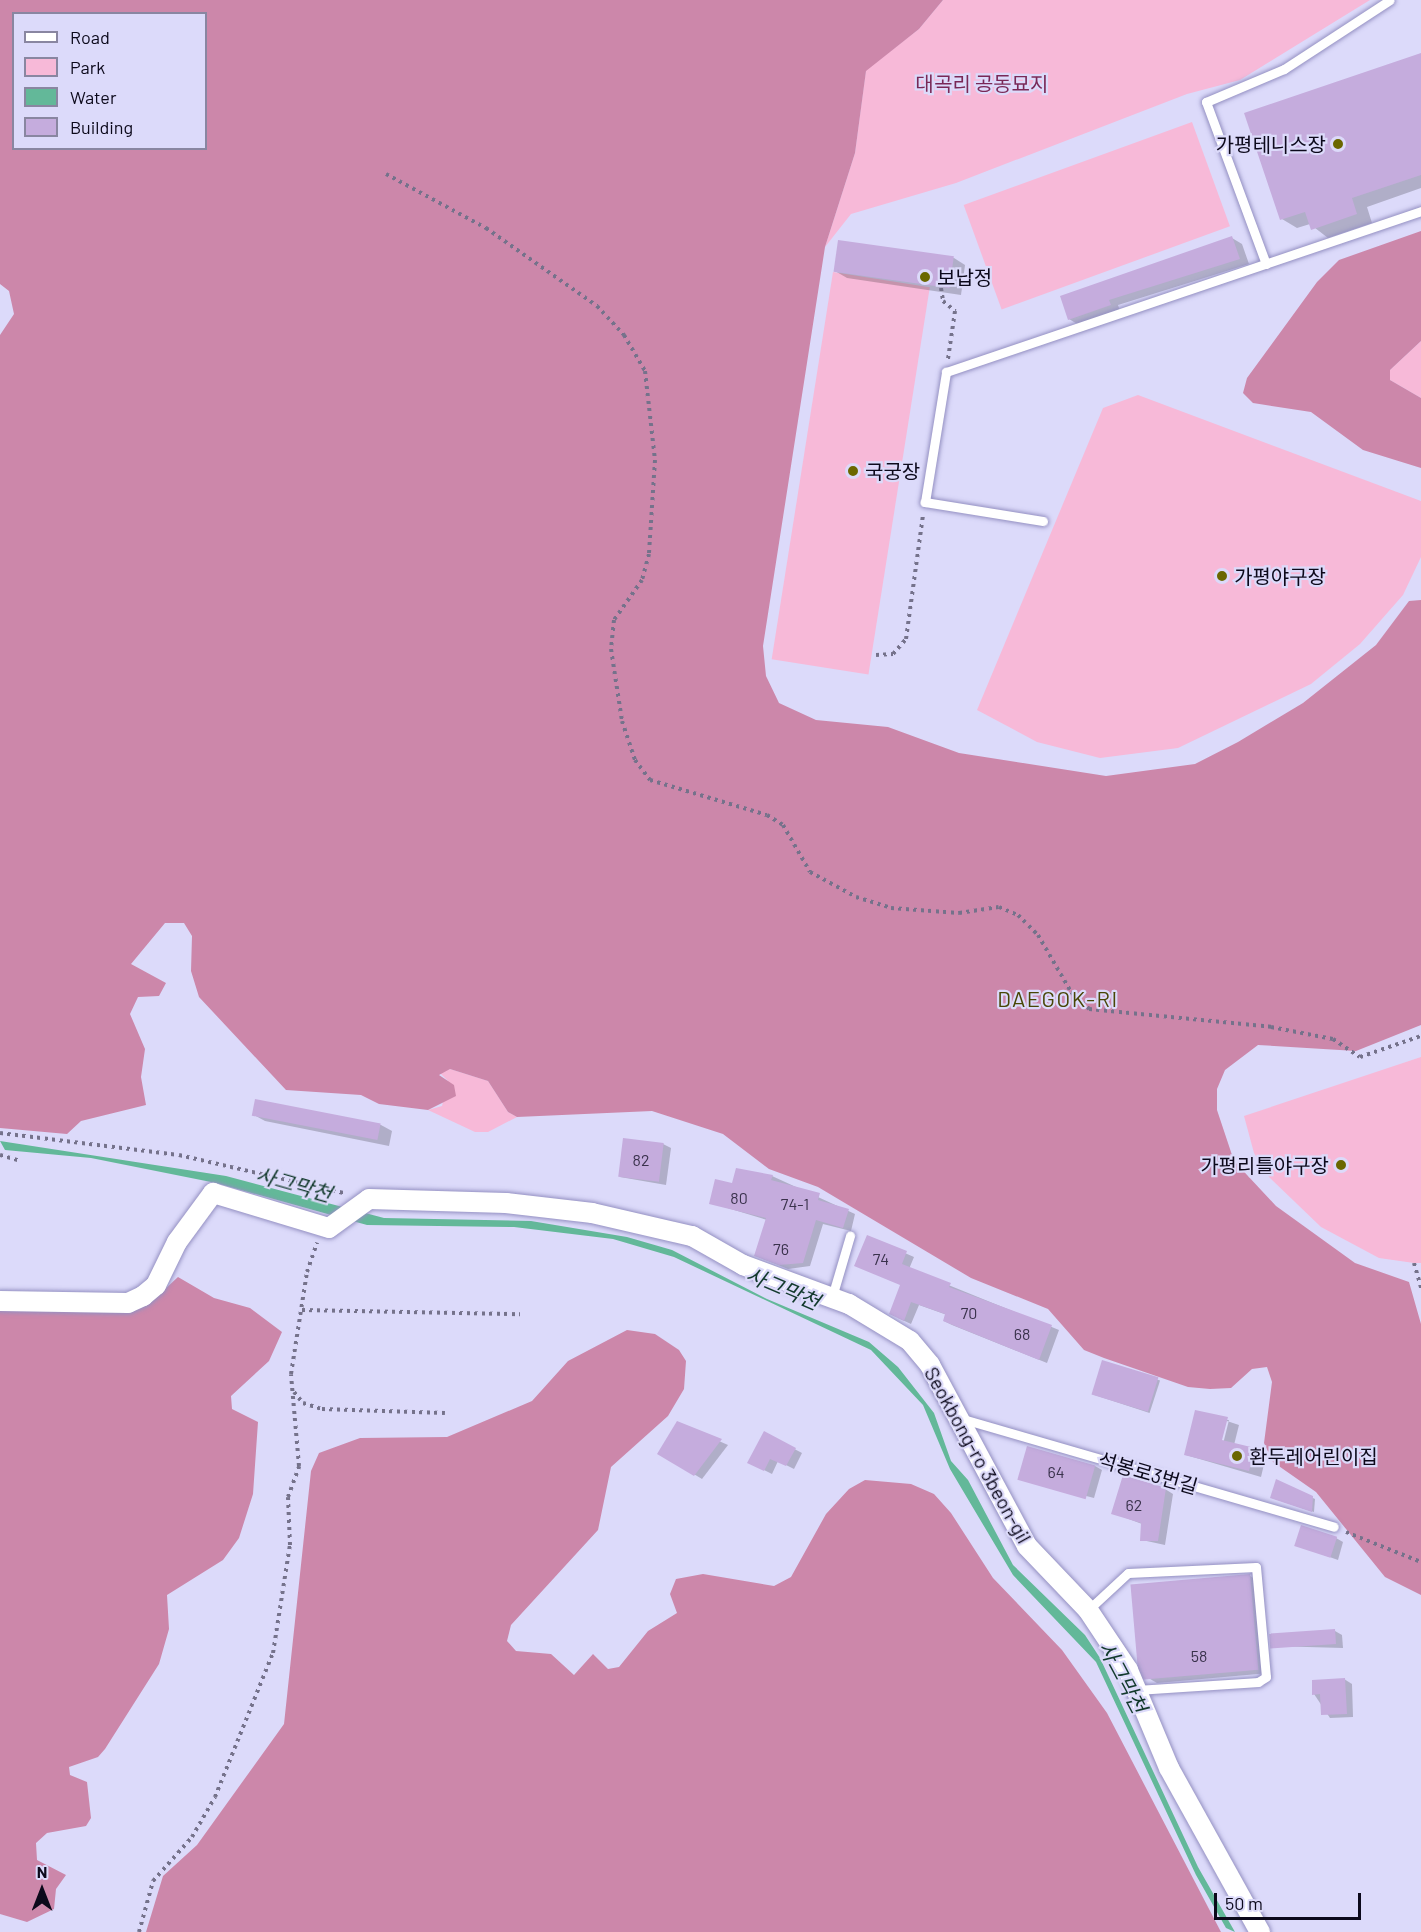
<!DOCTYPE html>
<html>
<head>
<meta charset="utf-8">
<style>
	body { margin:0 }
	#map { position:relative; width:1421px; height:1932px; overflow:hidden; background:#dcdafa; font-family:Barlow,"Noto Sans KR",sans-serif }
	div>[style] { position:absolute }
	.green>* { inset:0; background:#f7b9d8; transform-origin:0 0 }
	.forest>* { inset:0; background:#cc87aa }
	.water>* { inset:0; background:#63b899 }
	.shadow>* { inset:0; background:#0003; transform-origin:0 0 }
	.building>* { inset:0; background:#c5acdd; transform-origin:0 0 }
	.path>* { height:4px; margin-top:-2px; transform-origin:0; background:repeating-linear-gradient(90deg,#75728b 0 3px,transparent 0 7.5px) }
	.roads { filter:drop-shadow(0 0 2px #9490c2) drop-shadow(0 0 2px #9490c2) }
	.service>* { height:9px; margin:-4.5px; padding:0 4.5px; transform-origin:4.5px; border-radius:4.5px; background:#fff }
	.minor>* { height:20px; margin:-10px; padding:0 10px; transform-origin:10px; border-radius:10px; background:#fff }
	.dots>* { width:16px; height:16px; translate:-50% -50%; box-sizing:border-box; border:3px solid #dcdafa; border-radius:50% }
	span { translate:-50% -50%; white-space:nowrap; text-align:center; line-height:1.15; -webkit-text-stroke:4.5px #dcdafa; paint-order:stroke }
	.number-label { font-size:16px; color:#3a324c }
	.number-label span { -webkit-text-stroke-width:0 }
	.park-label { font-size:20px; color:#792857 }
	.poi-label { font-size:20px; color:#0c091b }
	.right { translate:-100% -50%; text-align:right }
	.left { translate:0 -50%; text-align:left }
	.street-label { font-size:20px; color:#0c091b }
	.water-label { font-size:21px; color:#12392c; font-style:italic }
	.quarter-label { font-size:22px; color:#484605; letter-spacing:1.5px }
	.legend { position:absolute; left:12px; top:12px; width:195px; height:138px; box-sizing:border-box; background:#dcdafa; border:2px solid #8986a1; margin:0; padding:8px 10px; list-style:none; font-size:18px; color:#0c091b }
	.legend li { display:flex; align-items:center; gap:12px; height:30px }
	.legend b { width:30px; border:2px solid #8986a1 }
	.north { position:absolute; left:12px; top:1860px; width:60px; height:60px; -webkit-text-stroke:4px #dcdafa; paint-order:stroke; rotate:0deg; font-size:16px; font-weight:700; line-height:24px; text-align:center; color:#0c091b }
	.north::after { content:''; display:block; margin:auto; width:21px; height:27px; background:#0c091b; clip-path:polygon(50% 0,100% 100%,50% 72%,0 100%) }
	.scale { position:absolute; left:1214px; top:1893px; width:147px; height:27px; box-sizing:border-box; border:3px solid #0c091b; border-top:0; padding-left:8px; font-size:18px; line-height:21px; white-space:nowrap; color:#0c091b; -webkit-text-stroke:4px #dcdafa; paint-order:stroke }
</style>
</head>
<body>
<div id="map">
	<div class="green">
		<i style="clip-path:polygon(943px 0,1370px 0,1240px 80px,1187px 94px,956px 183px,851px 214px,825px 247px,855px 153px,866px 70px,919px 29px)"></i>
		<i style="left:1192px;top:122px;width:111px;height:243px;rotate:70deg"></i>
		<i style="left:833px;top:272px;width:98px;height:392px;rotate:9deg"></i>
		<i style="clip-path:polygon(1421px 341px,1421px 398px,1390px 380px,1390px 370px)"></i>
		<i style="clip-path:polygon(1138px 395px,1421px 501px,1421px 557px,1403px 595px,1360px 644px,1311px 684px,1178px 748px,1100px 758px,1037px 742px,977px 710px,1103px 408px)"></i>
		<i style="clip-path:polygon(1421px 1057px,1421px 1263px,1414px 1263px,1379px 1258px,1321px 1227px,1269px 1177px,1254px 1153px,1244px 1116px)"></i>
		<i style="clip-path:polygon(450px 1069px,488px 1081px,508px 1112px,517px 1117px,488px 1132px,475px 1132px,428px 1110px,442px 1106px,448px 1081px,439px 1072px)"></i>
	</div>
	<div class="forest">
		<i style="clip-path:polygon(evenodd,0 0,943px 0,919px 29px,866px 71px,855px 153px,825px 247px,763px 646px,766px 676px,779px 703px,816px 720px,888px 727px,959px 753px,1106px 776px,1195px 764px,1238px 742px,1303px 703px,1376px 645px,1409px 601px,1421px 600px,1421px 1025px,1356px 1051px,1258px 1045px,1225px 1070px,1217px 1089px,1217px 1110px,1234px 1161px,1276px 1206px,1355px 1263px,1409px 1282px,1421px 1324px,1421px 1595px,1385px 1577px,1316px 1492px,1273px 1462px,1264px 1443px,1272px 1382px,1267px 1367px,1252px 1369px,1231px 1388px,1210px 1389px,1188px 1387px,1104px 1358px,1084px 1350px,1048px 1309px,971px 1278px,818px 1187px,769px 1169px,723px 1134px,652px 1111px,517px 1117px,508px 1112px,488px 1081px,450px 1069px,439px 1075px,454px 1085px,456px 1096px,428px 1110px,379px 1104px,361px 1095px,286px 1090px,199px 997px,191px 971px,192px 936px,184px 923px,165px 923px,131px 964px,166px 983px,159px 996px,138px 997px,130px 1014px,145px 1049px,141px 1077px,146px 1105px,81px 1121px,67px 1134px,0 1128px,0 335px,14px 314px,9px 291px,0 284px,0 0,14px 14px,206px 14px,206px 148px,14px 148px,14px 14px)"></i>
		<i style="clip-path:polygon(1421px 231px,1421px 341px,1390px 370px,1390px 380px,1421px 398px,1421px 468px,1363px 450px,1311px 412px,1253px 403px,1243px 393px,1247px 378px,1317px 282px,1339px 260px)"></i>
		<i style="clip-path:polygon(178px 1277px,214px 1298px,250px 1308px,282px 1332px,269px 1361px,231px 1396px,232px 1409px,258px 1422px,253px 1494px,239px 1538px,223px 1560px,167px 1595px,169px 1629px,159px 1664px,105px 1749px,98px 1757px,69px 1767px,70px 1775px,87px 1782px,91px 1818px,86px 1826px,47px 1833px,36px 1843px,37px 1860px,66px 1875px,56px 1889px,54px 1909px,27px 1922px,0 1914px,0 1309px,130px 1312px,149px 1304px)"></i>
		<i style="clip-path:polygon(627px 1330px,655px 1334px,679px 1350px,686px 1361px,684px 1389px,668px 1416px,611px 1467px,598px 1530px,511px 1625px,507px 1641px,516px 1651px,551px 1654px,574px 1675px,593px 1654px,608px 1669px,619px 1667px,648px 1631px,677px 1613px,670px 1594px,676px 1579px,703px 1574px,774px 1586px,791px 1577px,826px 1514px,849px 1489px,865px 1480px,911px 1484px,934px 1494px,951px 1513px,993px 1578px,1062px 1650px,1107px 1713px,1221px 1932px,146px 1932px,163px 1876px,197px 1845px,284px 1724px,311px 1471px,319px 1453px,360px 1438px,447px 1437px,532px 1401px,568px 1361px)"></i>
	</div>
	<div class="water">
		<i style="clip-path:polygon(0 1141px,226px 1176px,384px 1218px,531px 1221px,627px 1237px,672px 1250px,767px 1299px,869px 1342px,898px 1367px,934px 1413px,951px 1461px,968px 1480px,1013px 1565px,1085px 1635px,1100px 1658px,1198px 1867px,1235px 1932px,1226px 1928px,1196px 1875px,1096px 1662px,1013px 1575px,950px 1469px,923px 1405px,871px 1350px,674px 1257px,613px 1239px,514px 1227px,367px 1225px,216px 1183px,91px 1158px,5px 1150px)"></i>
	</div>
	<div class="shadow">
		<i style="clip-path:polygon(1421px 54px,1421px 188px,1367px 207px,1372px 223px,1328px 238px,1310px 224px,1297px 228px,1282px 219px)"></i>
		<i style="clip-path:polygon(1232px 238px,1242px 244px,1249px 264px,1118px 305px,1120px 311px,1079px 325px,1069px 319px)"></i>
		<i style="clip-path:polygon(954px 258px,965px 265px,961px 295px,847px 278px,835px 271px)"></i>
		<i style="clip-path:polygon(256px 1100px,381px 1125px,392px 1131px,389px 1146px,265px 1121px,254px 1115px)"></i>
		<i style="clip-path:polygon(663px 1144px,671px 1148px,666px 1185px,620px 1177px)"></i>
		<i style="clip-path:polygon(772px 1176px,855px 1214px,851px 1231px,823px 1224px,810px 1266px,788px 1269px,756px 1256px,767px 1220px,711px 1203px,733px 1185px)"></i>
		<i style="clip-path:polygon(868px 1237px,914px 1257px,909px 1269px,1059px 1330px,1047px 1363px,952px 1325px,944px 1321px,947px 1315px,919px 1305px,911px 1324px,898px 1318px,902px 1286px)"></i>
		<i style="left:1103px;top:1362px;width:60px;height:34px;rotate:18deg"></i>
		<i style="clip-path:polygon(evenodd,1197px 1411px,1239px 1425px,1234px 1445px,1266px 1456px,1261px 1477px,1186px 1455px,1197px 1411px,1226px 1420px,1229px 1420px,1222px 1448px,1219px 1447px,1226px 1420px)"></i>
		<i style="clip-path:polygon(678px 1423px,728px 1445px,702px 1479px,659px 1453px)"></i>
		<i style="clip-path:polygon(764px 1433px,802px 1453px,794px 1469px,778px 1461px,772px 1474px,756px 1466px)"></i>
		<i style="clip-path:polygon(1095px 1466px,1102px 1470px,1094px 1498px,1020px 1479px)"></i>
		<i style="clip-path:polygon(1277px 1481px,1315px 1499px,1314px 1512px,1275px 1499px)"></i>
		<i style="clip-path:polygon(1165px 1489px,1173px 1494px,1165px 1545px,1142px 1540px,1142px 1524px,1113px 1513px)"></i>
		<i style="clip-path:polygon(1336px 1538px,1343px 1542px,1338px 1560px,1296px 1545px)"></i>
		<i style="clip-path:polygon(1250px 1576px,1261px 1582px,1269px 1673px,1157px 1683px,1145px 1676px)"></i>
		<i style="clip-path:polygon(1335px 1631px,1342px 1635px,1343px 1648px,1271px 1646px)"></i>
		<i style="clip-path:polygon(1344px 1679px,1352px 1684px,1353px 1717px,1330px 1718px,1314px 1694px)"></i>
	</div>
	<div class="building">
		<i style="clip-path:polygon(1421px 53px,1421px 175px,1352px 198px,1357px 214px,1311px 230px,1305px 212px,1280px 220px,1244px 113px)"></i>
		<i style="clip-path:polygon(1232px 236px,1240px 259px,1109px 300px,1111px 305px,1068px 320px,1060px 296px)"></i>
		<i style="left:838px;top:240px;width:117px;height:32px;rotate:8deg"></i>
		<i style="left:255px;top:1099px;width:128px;height:17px;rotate:11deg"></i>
		<i style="left:623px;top:1138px;width:41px;height:39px;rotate:7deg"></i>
		<i style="clip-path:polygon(736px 1168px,773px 1175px,771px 1180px,820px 1193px,818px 1200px,849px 1209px,843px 1228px,816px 1220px,803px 1263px,779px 1265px,754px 1256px,766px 1218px,709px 1204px,715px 1179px,732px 1183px)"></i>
		<i style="clip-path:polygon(867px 1235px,907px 1251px,902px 1264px,951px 1283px,949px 1287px,1052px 1325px,1039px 1360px,943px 1321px,945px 1314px,911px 1302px,904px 1321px,889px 1314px,900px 1285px,854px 1266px)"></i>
		<i style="left:1102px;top:1360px;width:59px;height:36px;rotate:17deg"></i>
		<i style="clip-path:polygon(1195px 1410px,1228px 1417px,1222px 1440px,1255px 1448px,1249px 1471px,1184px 1455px)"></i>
		<i style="clip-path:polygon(677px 1421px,722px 1439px,694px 1476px,657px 1454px)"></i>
		<i style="clip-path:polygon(764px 1431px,796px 1448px,786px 1466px,770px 1459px,764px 1471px,747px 1463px)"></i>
		<i style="left:1027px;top:1446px;width:71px;height:35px;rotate:16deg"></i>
		<i style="clip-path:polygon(1123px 1475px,1166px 1488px,1158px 1541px,1140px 1541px,1141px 1523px,1111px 1514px)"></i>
		<i style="clip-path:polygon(1276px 1479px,1313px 1496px,1312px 1512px,1270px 1498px)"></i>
		<i style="left:1301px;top:1525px;width:38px;height:22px;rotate:18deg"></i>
		<i style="left:1250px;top:1574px;width:96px;height:120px;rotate:85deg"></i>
		<i style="left:1335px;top:1629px;width:15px;height:66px;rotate:86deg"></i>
		<i style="clip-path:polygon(1345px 1678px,1347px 1714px,1321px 1715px,1320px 1694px,1312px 1695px,1312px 1680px)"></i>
	</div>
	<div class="path">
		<i style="left:386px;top:174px;width:114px;rotate:28.4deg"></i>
		<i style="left:486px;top:228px;width:136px;rotate:35.1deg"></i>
		<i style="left:597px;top:306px;width:40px;rotate:47deg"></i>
		<i style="left:624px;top:335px;width:42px;rotate:59.7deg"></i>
		<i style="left:645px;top:371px;width:90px;rotate:83.6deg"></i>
		<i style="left:655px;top:460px;width:94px;rotate:93.7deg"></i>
		<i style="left:649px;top:554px;width:27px;rotate:105deg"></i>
		<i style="left:642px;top:580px;width:49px;rotate:125deg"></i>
		<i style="left:614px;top:620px;width:29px;rotate:96deg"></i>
		<i style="left:611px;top:649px;width:73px;rotate:81.3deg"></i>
		<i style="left:622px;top:721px;width:41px;rotate:71.6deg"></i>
		<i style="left:635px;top:760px;width:25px;rotate:53deg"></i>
		<i style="left:650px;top:780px;width:122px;rotate:16.7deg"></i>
		<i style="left:767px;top:815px;width:19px;rotate:32deg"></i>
		<i style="left:783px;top:825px;width:54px;rotate:60.1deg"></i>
		<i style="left:810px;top:872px;width:52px;rotate:28.5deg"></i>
		<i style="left:856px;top:897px;width:37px;rotate:17deg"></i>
		<i style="left:891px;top:908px;width:68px;rotate:4.2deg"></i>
		<i style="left:959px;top:913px;width:40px;rotate:-8.5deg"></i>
		<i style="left:999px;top:907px;width:21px;rotate:23deg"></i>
		<i style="left:1018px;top:915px;width:28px;rotate:45deg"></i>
		<i style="left:1038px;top:935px;width:66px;rotate:59.9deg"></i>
		<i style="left:1071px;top:992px;width:25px;rotate:43deg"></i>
		<i style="left:1089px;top:1009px;width:183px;rotate:5.6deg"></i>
		<i style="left:1271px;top:1027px;width:63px;rotate:11deg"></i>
		<i style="left:1333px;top:1039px;width:32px;rotate:34deg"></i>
		<i style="left:1360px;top:1057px;width:65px;rotate:-19deg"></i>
		<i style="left:941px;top:288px;width:13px;rotate:81deg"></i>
		<i style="left:943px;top:301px;width:16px;rotate:40deg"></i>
		<i style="left:955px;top:311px;width:49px;rotate:98.3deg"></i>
		<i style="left:876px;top:655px;width:17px;rotate:-3deg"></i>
		<i style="left:893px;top:654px;width:20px;rotate:-49deg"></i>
		<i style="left:906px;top:639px;width:125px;rotate:-82.2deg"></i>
		<i style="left:0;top:1133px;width:180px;rotate:7deg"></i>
		<i style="left:179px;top:1155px;width:169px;rotate:13deg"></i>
		<i style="left:0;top:1155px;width:22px;rotate:16deg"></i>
		<i style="left:1414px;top:1263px;width:26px;rotate:74deg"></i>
		<i style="left:302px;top:1310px;width:218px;rotate:1.1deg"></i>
		<i style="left:294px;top:1392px;width:14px;rotate:51deg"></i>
		<i style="left:303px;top:1403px;width:20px;rotate:18deg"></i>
		<i style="left:322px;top:1409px;width:123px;rotate:1.9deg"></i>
		<i style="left:1346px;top:1532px;width:81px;rotate:21.8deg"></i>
		<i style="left:139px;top:1932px;width:53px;rotate:-74.6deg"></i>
		<i style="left:153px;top:1881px;width:59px;rotate:-48.4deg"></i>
		<i style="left:192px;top:1837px;width:46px;rotate:-60.1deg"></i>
		<i style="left:215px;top:1797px;width:155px;rotate:-68.1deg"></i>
		<i style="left:273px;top:1653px;width:109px;rotate:-81.1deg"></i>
		<i style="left:290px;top:1545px;width:48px;rotate:-92.4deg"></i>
		<i style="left:288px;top:1497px;width:33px;rotate:-70deg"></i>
		<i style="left:299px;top:1466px;width:92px;rotate:-95deg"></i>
		<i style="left:291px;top:1374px;width:103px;rotate:-81.1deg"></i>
		<i style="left:307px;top:1272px;width:31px;rotate:-71deg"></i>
	</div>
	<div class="roads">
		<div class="service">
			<i style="left:1266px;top:264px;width:173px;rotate:-110.3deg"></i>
			<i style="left:1206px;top:102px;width:85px;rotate:-22.9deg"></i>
			<i style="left:1284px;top:69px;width:126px;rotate:-33.1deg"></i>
			<i style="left:1043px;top:521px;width:120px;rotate:-170.9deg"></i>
			<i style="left:925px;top:502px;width:132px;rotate:-80.8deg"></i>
			<i style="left:946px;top:372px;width:502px;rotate:-18.72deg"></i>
			<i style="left:832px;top:1297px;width:64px;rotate:-73.6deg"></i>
			<i style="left:963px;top:1419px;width:386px;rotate:16.2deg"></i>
			<i style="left:1088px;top:1610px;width:54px;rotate:-42.8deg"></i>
			<i style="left:1128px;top:1573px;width:128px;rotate:-2.7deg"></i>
			<i style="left:1256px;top:1567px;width:110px;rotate:84.8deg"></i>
			<i style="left:1266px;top:1677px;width:9px;rotate:148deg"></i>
			<i style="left:1258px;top:1682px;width:121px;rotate:176.2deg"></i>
		</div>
		<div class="minor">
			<i style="left:0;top:1301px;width:128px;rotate:0.9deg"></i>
			<i style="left:128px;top:1303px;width:17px;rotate:-25deg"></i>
			<i style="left:143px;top:1296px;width:17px;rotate:-40deg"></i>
			<i style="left:156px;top:1285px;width:48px;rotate:-64deg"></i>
			<i style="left:177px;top:1242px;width:61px;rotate:-53.7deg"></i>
			<i style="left:213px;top:1193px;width:121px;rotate:16.8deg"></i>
			<i style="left:329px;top:1228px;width:49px;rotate:-35.9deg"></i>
			<i style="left:369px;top:1199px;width:137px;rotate:1.7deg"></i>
			<i style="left:506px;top:1203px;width:87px;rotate:6.6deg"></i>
			<i style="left:592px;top:1213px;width:103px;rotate:13deg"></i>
			<i style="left:692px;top:1236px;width:59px;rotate:29.6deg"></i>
			<i style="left:743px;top:1265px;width:113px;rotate:20.2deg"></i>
			<i style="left:849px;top:1304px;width:71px;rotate:31.2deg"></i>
			<i style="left:910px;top:1341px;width:31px;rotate:50deg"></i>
			<i style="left:930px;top:1365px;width:205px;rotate:61.8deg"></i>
			<i style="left:1027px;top:1546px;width:88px;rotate:46.4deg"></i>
			<i style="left:1088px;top:1610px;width:72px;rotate:56.3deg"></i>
			<i style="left:1128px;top:1670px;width:106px;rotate:67.3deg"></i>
			<i style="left:1169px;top:1768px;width:188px;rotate:61deg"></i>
		</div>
	</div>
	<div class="dots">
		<i style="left:1338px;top:144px;background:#6a6700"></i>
		<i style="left:925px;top:277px;background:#6a6700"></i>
		<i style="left:853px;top:471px;background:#6a6700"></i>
		<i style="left:1222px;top:576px;background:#6a6700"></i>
		<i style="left:1341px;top:1165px;background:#6a6700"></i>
		<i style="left:1237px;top:1456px;background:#6a6700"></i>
	</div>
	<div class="number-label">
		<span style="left:641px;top:1160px">82</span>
		<span style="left:739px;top:1198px">80</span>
		<span style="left:795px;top:1204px">74-1</span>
		<span style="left:781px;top:1249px">76</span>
		<span style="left:881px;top:1259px">74</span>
		<span style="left:969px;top:1313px">70</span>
		<span style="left:1022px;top:1334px">68</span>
		<span style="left:1056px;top:1472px">64</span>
		<span style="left:1134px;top:1505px">62</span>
		<span style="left:1199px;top:1656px">58</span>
	</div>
	<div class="park-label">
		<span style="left:982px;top:83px">대곡리 공동묘지</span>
	</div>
	<div class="poi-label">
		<span class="right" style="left:1326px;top:144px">가평테니스장</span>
		<span class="left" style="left:937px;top:277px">보납정</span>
		<span class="left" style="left:865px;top:471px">국궁장</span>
		<span class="left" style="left:1234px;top:576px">가평야구장</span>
		<span class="right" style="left:1329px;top:1165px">가평리틀야구장</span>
		<span class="left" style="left:1249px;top:1456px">환두레어린이집</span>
	</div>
	<div class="street-label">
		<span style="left:978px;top:1455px;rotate:61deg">Seokbong-ro 3beon-gil</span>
		<span style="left:1148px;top:1473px;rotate:16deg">석봉로3번길</span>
	</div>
	<div class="water-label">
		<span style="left:294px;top:1184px;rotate:16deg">사그막천</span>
		<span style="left:783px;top:1288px;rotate:23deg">사그막천</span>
		<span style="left:1123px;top:1677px;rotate:62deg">사그막천</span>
	</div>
	<div class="quarter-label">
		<span style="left:1058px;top:999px">DAEGOK-RI</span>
	</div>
	<ul class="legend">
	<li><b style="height:8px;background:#fff"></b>Road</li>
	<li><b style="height:16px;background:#f7b9d8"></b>Park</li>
	<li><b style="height:16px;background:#63b899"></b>Water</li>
	<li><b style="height:16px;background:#c5acdd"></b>Building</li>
	</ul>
	<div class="north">N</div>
	<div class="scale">50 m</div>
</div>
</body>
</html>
